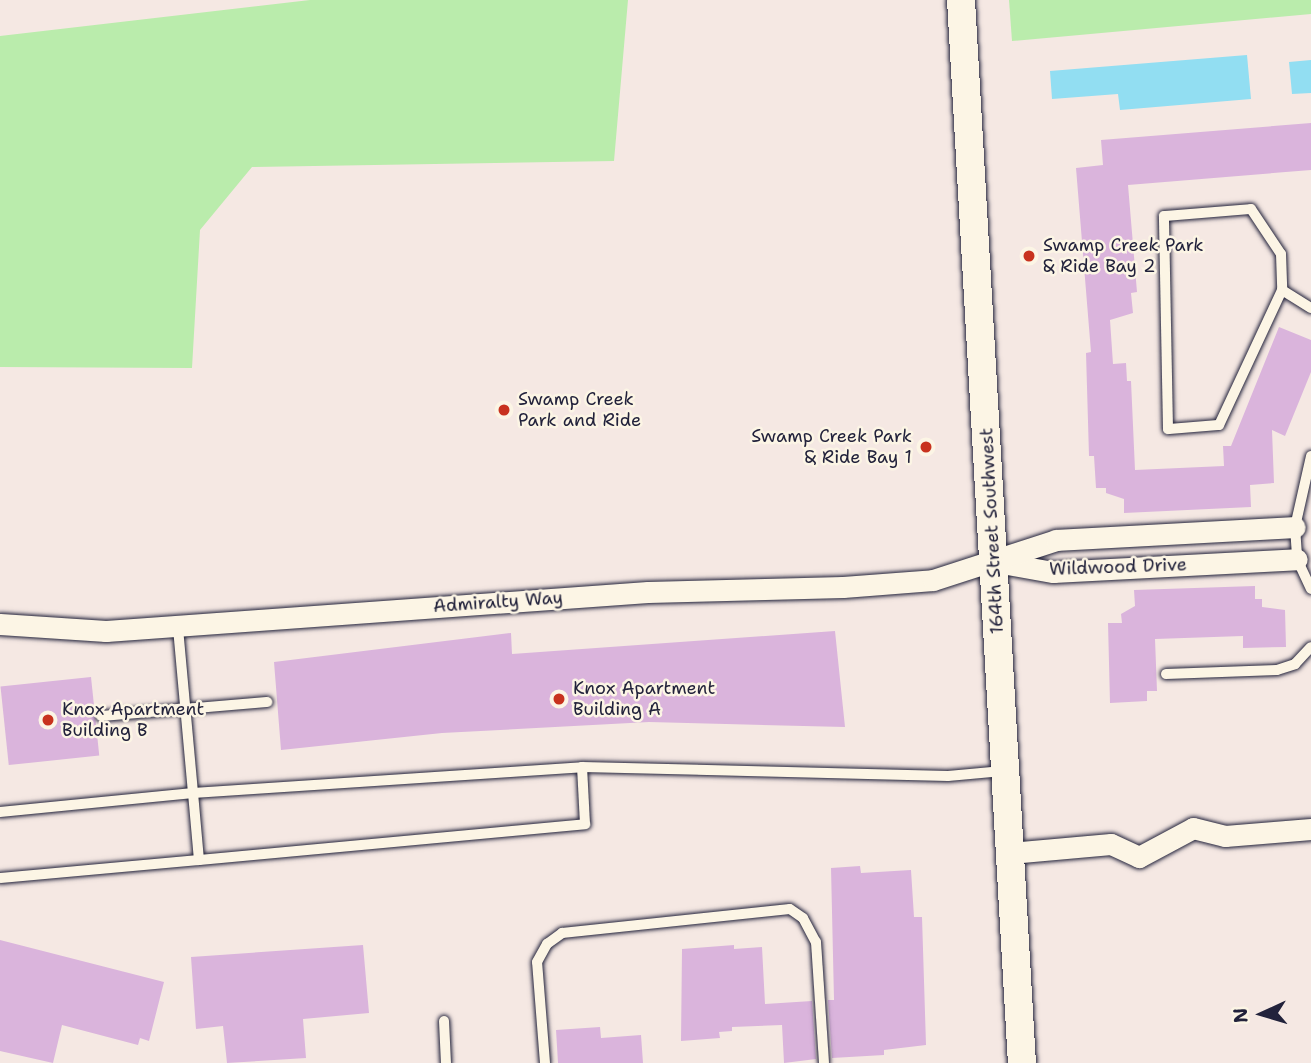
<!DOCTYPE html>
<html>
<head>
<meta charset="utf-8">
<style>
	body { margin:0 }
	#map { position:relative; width:1311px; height:1063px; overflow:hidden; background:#f5e8e3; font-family:"Shantell Sans",sans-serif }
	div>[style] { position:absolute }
	.green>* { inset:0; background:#baecac }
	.water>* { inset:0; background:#92def2 }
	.building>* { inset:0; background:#dab4dc; transform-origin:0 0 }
	.roads { filter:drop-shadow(0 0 2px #22223b) drop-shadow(0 0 2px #22223b) }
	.lane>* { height:10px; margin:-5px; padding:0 5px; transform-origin:5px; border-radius:5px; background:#fcf5e5 }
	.street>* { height:21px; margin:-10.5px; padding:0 10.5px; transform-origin:10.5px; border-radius:10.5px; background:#fcf5e5 }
	.secondary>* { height:28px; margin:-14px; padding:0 14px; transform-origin:14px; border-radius:14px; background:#fcf5e5 }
	.dots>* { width:19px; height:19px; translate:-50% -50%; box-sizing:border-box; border:4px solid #fcf5e5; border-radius:50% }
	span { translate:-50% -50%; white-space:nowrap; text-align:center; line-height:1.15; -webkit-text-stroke:5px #fcf5e5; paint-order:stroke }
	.poi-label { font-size:18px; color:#22223b }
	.left { translate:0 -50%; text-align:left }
	.right { translate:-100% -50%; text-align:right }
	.street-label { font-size:18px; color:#22223b }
	.north { position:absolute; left:1227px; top:979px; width:70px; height:70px; -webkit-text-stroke:5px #fcf5e5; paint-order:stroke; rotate:266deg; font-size:19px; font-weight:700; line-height:28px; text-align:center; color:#22223b }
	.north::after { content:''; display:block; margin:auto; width:24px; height:32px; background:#22223b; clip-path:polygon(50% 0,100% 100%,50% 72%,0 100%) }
</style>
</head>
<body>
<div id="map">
	<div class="green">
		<i style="clip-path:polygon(310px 0,628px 0,614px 161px,252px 167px,200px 230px,192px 368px,0 367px,0 36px)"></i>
		<i style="clip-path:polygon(1009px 0,1311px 0,1311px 14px,1012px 41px)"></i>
	</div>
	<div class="water">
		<i style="clip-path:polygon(1247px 55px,1251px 99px,1120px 110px,1118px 94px,1052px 99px,1050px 71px)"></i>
		<i style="clip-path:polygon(1311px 60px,1311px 93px,1292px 94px,1289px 62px)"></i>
	</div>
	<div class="building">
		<i style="clip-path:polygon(1311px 123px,1311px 170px,1128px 185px,1137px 292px,1131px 293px,1133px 313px,1110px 320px,1113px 364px,1126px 363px,1127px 381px,1131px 381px,1135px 470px,1224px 466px,1223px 446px,1231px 446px,1279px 327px,1311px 340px,1311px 372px,1285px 436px,1272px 430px,1274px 483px,1250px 485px,1251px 507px,1124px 513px,1124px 499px,1106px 493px,1106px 488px,1096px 488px,1094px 456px,1089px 456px,1086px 353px,1091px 352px,1076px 168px,1103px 165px,1101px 140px)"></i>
		<i style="clip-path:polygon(1255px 586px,1255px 599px,1262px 599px,1262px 607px,1285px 610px,1286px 647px,1243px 648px,1243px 636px,1155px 639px,1157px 691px,1147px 691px,1147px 701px,1110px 703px,1108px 623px,1122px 623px,1121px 614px,1135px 606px,1134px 590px)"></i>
		<i style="clip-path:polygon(835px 631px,845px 727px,649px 722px,442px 733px,281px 750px,274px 662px,511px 633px,512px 654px)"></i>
		<i style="left:91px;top:677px;width:79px;height:91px;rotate:84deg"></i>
		<i style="clip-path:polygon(860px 866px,861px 873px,911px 870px,914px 917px,922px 917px,926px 1045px,884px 1050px,884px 1055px,832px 1058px,828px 1000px,834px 1000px,831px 868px)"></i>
		<i style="clip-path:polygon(0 940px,164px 982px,149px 1041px,140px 1038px,138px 1045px,62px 1025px,53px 1063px,0 1051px)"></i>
		<i style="clip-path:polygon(363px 945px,369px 1013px,303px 1019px,306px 1058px,227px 1063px,223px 1026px,196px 1029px,191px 957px)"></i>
		<i style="clip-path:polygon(734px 945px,734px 949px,762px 947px,765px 1004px,812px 1001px,816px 1059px,784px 1063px,782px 1025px,732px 1027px,732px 1031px,719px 1032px,720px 1038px,681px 1041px,682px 949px)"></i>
		<i style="clip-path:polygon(600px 1027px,601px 1038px,641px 1035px,643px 1063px,558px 1063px,556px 1030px)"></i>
	</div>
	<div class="roads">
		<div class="lane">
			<i style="left:1251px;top:209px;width:54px;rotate:56.3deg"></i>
			<i style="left:1281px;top:254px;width:36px;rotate:88deg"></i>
			<i style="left:1282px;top:290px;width:149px;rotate:115deg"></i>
			<i style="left:1219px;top:425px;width:51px;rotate:175.5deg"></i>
			<i style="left:1168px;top:429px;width:213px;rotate:-91.1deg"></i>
			<i style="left:1164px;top:216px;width:87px;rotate:-4.6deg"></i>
			<i style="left:1282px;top:290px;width:34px;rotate:32deg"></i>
			<i style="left:1311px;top:456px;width:73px;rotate:102.7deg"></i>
			<i style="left:1295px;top:527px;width:32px;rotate:86deg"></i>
			<i style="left:1297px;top:559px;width:33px;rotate:65deg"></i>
			<i style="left:178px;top:628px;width:166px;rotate:84.8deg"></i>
			<i style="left:193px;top:793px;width:390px;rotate:-3.8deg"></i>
			<i style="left:582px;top:767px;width:366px;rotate:1.4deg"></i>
			<i style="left:948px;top:776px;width:55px;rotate:-5.2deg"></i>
			<i style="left:1166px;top:674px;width:111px;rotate:-2.1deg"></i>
			<i style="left:1277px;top:670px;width:19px;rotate:-18deg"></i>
			<i style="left:1295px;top:664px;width:23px;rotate:-47deg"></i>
			<i style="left:101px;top:716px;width:167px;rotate:-4.8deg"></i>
			<i style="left:0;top:812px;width:194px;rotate:-5.6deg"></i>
			<i style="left:193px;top:793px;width:67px;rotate:84.9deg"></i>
			<i style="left:199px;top:860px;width:388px;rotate:-5.3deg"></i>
			<i style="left:585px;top:824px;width:57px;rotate:-93deg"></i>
			<i style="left:0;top:878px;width:200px;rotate:-5.2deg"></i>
			<i style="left:444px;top:1021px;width:42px;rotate:87.3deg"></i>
			<i style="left:545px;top:1063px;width:101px;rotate:-94.5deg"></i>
			<i style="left:537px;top:962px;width:21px;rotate:-61deg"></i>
			<i style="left:547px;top:944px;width:19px;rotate:-36deg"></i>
			<i style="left:562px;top:933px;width:229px;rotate:-6deg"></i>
			<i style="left:790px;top:909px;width:16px;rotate:35deg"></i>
			<i style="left:803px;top:918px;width:27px;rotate:62deg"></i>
			<i style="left:816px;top:942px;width:121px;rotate:86.2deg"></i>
		</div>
		<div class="street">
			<i style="left:996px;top:562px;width:58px;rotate:10deg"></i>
			<i style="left:1053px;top:572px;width:244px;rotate:-3deg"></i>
			<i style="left:0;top:624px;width:106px;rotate:3.8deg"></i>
			<i style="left:106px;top:631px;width:543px;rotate:-4.12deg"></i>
			<i style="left:648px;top:592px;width:195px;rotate:-1.5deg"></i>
			<i style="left:843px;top:587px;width:90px;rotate:-4.4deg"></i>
			<i style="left:933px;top:580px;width:129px;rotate:-18deg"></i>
			<i style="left:1056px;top:540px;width:239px;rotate:-3.1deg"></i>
			<i style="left:1010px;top:853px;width:101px;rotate:-5.1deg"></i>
			<i style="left:1111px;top:844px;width:31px;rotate:25deg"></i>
			<i style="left:1139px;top:857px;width:61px;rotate:-28.2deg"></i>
			<i style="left:1193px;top:828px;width:33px;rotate:14deg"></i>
			<i style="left:1225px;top:836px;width:86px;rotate:-4.7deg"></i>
		</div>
		<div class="secondary">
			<i style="left:961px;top:0;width:1065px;rotate:86.72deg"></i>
		</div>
	</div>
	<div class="dots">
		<i style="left:1029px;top:256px;background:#c8321e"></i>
		<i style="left:504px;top:410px;background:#c8321e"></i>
		<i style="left:926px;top:447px;background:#c8321e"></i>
		<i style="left:559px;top:699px;background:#c8321e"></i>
		<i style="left:48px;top:720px;background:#c8321e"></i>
	</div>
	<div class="poi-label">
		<span class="left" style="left:1043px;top:256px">Swamp Creek Park<br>&amp; Ride Bay 2</span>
		<span class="left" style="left:518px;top:410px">Swamp Creek<br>Park and Ride</span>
		<span class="right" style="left:912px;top:447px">Swamp Creek Park<br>&amp; Ride Bay 1</span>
		<span class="left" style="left:573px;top:699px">Knox Apartment<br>Building A</span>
		<span class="left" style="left:62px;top:720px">Knox Apartment<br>Building B</span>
	</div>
	<div class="street-label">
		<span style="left:992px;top:531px;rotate:-93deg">164th Street Southwest</span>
		<span style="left:1118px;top:567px;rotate:-2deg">Wildwood Drive</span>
		<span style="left:498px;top:602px;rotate:-4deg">Admiralty Way</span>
	</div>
	<div class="north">N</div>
</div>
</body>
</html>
